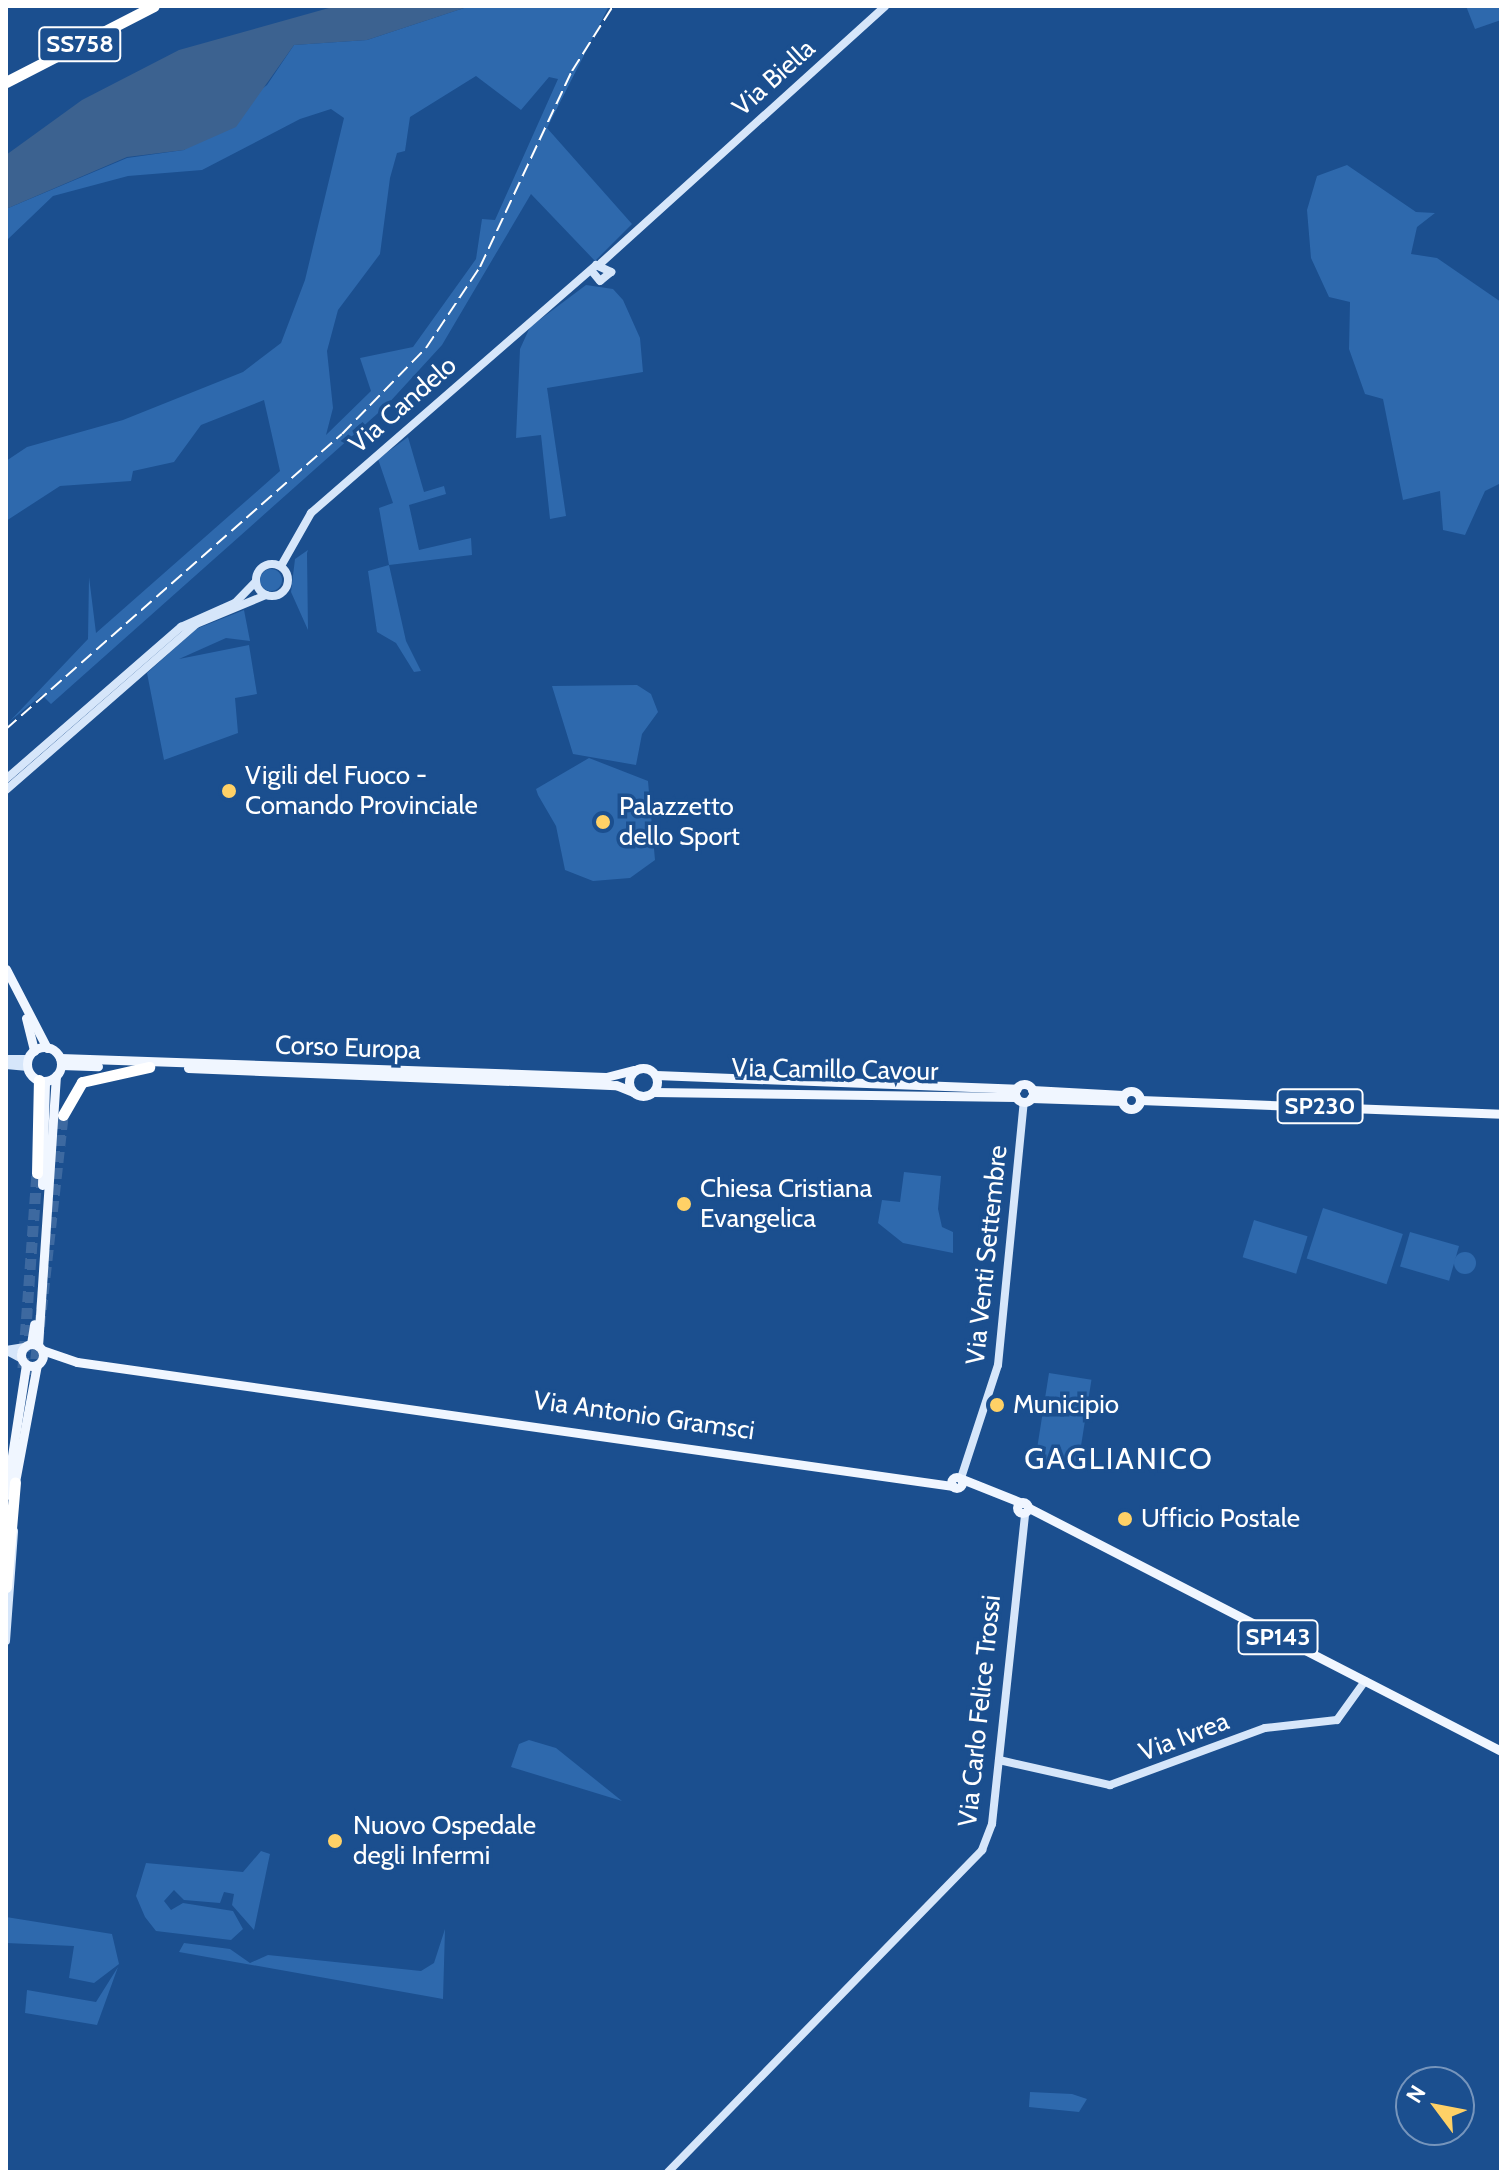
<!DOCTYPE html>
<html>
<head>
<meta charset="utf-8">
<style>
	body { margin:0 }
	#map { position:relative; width:1507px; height:2178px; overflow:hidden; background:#1b4f8f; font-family:Cabin,sans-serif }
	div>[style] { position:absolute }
	.green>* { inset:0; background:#2e69ad; transform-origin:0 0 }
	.round { border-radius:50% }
	.water>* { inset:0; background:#3c6290 }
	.highway-tunnel>* { height:11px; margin-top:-5.5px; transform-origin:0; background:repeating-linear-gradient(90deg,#3d69a0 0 11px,transparent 0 16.5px) }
	.secondary>* { height:8px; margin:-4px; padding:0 4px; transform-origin:4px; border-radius:4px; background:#d6e6fa }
	.secondary>.ring { margin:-4px; padding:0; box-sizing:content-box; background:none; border:8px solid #d6e6fa; border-radius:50% }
	.primary>* { height:9px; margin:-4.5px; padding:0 4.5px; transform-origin:4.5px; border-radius:4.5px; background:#f0f6ff }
	.primary>.ring { margin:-4.5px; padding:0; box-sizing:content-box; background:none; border:9px solid #f0f6ff; border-radius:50% }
	.highway>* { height:11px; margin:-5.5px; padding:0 5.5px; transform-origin:5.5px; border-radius:5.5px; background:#fff }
	.rail>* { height:2px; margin-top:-1px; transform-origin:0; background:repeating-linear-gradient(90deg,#fff 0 14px,transparent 0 20px) }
	.dots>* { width:22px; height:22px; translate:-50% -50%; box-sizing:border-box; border:4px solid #1b4f8f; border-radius:50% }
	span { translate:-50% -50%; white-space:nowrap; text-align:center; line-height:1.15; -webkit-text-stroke:7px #1b4f8f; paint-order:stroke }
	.shield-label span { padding:2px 6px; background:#1b4f8f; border:2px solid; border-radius:6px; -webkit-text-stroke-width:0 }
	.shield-label { font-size:24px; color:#fff; font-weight:700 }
	.street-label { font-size:26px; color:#fff }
	.poi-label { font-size:26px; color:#fff }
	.left { translate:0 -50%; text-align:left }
	.quarter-label { font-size:30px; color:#fff; letter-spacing:2px }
	.frame { position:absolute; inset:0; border:8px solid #fff; pointer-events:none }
	.north { position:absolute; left:1395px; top:2066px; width:80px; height:80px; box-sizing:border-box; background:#1b4f8f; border:2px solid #7695bc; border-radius:50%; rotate:302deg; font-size:22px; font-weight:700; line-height:32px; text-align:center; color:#fff }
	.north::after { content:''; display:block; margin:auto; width:28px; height:36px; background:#ffd166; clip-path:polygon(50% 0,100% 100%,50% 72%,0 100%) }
</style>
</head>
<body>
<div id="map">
	<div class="green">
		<i style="clip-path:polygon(evenodd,470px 6px,609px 6px,547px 128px,632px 224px,595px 261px,531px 194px,442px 345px,386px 406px,51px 704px,42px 695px,10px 721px,88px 639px,89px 577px,96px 633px,280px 471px,264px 400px,201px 425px,174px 462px,133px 471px,131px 481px,60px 486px,6px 521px,6px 461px,27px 447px,123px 420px,243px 372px,281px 343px,305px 280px,344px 118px,331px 109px,300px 119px,202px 170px,128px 176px,53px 196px,6px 241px,6px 209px,127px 158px,184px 150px,267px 85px,294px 45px,367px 40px,470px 6px,476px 76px,521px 110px,549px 77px,558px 79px,495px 220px,482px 219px,476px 259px,413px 347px,360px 358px,371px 391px,326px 435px,333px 408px,327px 351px,338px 310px,380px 254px,390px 178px,397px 153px,405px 151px,410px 117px,476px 76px)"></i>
		<i style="clip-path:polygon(1466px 6px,1501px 6px,1501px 20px,1475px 29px)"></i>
		<i style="clip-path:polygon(1347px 165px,1416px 212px,1435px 213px,1417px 227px,1411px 254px,1437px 258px,1501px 302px,1501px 483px,1485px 491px,1465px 535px,1443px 530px,1440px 491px,1403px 500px,1383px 399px,1365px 394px,1349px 349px,1350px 302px,1329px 297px,1311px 258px,1307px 210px,1317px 176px)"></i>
		<i style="clip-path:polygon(586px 285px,613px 289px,623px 300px,640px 338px,643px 372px,547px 388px,566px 516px,550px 519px,541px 435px,516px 438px,520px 349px,530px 327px)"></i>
		<i style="clip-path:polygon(408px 437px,424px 492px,444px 486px,446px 494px,409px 505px,419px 550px,471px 538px,472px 555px,389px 565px,406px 641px,421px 671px,414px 672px,396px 643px,377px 632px,368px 571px,389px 565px,379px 508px,393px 503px,378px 459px)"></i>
		<i style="clip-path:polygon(308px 550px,307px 553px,308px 630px,291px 592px,295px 559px)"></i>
		<i class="round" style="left:260px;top:569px;width:22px;height:22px"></i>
		<i style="clip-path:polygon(244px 610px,250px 641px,226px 638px,179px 659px,249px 645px,257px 694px,235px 698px,238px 733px,164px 760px,147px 673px,196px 629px)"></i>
		<i style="clip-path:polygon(637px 685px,651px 694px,658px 712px,642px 734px,636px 765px,573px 754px,552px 686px)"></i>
		<i style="clip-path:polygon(589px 758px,648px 781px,655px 860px,630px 878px,593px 881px,565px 870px,556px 826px,538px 795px,536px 789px)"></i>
		<i style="clip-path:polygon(904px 1172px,941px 1176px,938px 1209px,942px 1227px,953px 1232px,953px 1253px,903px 1243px,878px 1223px,882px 1200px,900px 1202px)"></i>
		<i style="left:1323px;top:1208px;width:84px;height:53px;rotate:18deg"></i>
		<i style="left:1254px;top:1220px;width:56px;height:39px;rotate:17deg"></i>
		<i style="left:1410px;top:1232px;width:51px;height:36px;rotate:16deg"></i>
		<i class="round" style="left:1454px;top:1252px;width:22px;height:22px"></i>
		<i style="left:1049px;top:1373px;width:43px;height:88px;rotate:9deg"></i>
		<i style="clip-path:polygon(529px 1740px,556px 1748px,622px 1801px,511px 1767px,519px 1744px)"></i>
		<i style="clip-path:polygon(261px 1851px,270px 1854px,254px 1930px,232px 1905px,234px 1894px,224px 1892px,220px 1903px,184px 1900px,174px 1890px,164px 1901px,171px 1910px,183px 1903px,233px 1911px,243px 1929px,231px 1940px,156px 1931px,145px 1917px,136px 1896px,146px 1863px,243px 1872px)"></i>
		<i style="clip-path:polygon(6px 1917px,112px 1934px,119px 1964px,94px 1983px,69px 1978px,74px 1946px,6px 1943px)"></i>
		<i style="clip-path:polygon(445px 1929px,443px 1999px,179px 1952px,184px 1943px,230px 1949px,250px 1963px,268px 1955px,421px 1971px,434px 1963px)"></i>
		<i style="clip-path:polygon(118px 1967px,97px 2025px,25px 2013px,27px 1990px,96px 2002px)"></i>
		<i style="clip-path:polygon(1030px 2092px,1072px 2094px,1087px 2099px,1079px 2112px,1029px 2107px)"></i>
	</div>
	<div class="water">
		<i style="clip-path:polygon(336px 6px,470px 6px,367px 40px,294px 45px,236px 127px,184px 150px,127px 157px,6px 209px,6px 155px,82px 100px,179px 50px)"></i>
	</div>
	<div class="highway-tunnel">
		<i style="left:23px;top:1368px;width:196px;rotate:-85.9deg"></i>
		<i style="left:34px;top:1375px;width:262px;rotate:-83.6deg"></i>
	</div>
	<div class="secondary">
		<i style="left:601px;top:263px;width:383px;rotate:-42.1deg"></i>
		<i class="ring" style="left:256px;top:564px;width:24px;height:24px"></i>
		<i style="left:281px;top:566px;width:61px;rotate:-60.5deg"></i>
		<i style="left:311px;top:513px;width:378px;rotate:-41deg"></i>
		<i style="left:596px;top:265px;width:17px;rotate:25deg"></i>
		<i style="left:611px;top:272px;width:14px;rotate:141deg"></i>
		<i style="left:600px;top:281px;width:13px;rotate:-129deg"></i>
		<i style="left:6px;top:779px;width:232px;rotate:-41deg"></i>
		<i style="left:181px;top:627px;width:59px;rotate:-24deg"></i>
		<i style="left:235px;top:603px;width:30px;rotate:-46deg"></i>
		<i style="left:6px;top:790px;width:252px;rotate:-41.1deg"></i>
		<i style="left:196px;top:624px;width:76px;rotate:-22.5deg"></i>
		<i style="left:6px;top:1059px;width:22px"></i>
		<i style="left:6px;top:1065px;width:22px;rotate:5deg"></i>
		<i style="left:6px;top:1350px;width:19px;rotate:-9deg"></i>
		<i style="left:7px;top:1351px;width:17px;rotate:28deg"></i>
		<i style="left:961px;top:1478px;width:119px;rotate:-71.9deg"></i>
		<i style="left:998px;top:1365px;width:264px;rotate:-84.4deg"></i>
		<i style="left:6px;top:1641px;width:110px;rotate:-85.8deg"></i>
		<i style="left:999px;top:1760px;width:114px;rotate:12.7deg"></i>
		<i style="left:1110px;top:1785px;width:165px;rotate:-20.2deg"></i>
		<i style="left:1265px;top:1728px;width:72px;rotate:-6.3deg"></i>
		<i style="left:1337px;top:1720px;width:48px;rotate:-54.3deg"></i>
		<i style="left:668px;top:2172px;width:450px;rotate:-45.7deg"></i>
		<i style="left:982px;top:1850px;width:28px;rotate:-69deg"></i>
		<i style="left:992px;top:1824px;width:313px;rotate:-83.9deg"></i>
	</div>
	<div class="primary">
		<i style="left:6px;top:969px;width:89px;rotate:62.6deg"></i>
		<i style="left:26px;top:1018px;width:34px;rotate:76deg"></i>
		<i class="ring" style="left:27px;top:1047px;width:25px;height:25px"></i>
		<i style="left:60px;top:1058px;width:546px;rotate:1.99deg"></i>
		<i style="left:606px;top:1077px;width:29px;rotate:-14deg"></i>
		<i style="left:61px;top:1065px;width:37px;rotate:2deg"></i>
		<i class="ring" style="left:629px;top:1068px;width:19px;height:19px"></i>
		<i style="left:188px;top:1068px;width:428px;rotate:2.3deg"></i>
		<i style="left:616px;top:1085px;width:18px;rotate:22deg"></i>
		<i style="left:656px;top:1075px;width:361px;rotate:2.2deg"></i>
		<i class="ring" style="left:1015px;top:1084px;width:9px;height:9px"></i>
		<i style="left:1032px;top:1090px;width:91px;rotate:3.1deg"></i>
		<i class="ring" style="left:1122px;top:1091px;width:9px;height:9px"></i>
		<i style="left:653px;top:1092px;width:363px;rotate:0.8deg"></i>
		<i style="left:1031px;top:1098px;width:91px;rotate:1.9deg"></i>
		<i style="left:1140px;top:1100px;width:361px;rotate:2.2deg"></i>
		<i style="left:42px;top:1185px;width:104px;rotate:-88.3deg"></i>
		<i class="ring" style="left:21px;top:1344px;width:13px;height:13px"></i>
		<i style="left:31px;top:1344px;width:20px;rotate:-81deg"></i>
		<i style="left:38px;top:1346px;width:271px;rotate:-86.2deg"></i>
		<i style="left:42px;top:1350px;width:37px;rotate:19deg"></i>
		<i style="left:77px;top:1362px;width:885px;rotate:8.06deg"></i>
		<i class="ring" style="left:951.5px;top:1477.5px;width:2px;height:2px"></i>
		<i style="left:962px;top:1479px;width:65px;rotate:21.8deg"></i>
		<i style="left:15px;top:1482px;width:119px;rotate:-79.4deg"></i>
		<i style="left:6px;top:1495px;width:132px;rotate:-81.3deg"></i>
		<i class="ring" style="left:1017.5px;top:1502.5px;width:2px;height:2px"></i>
		<i style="left:1029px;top:1508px;width:531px;rotate:27.24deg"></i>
	</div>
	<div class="highway">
		<i style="left:6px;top:82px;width:166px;rotate:-27.2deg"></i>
		<i style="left:63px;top:1115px;width:38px;rotate:-60deg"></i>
		<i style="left:82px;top:1082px;width:69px;rotate:-12.6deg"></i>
		<i style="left:37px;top:1173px;width:93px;rotate:-88.8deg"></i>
		<i style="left:6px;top:1587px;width:105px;rotate:-85.1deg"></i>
	</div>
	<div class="rail">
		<i style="left:6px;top:729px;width:447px;rotate:-41.3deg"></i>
		<i style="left:342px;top:434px;width:120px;rotate:-45.7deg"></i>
		<i style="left:426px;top:348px;width:97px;rotate:-56.3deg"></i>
		<i style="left:480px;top:267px;width:217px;rotate:-64.9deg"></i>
		<i style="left:572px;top:71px;width:77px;rotate:-57.8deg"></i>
	</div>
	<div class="dots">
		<i style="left:229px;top:791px;background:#ffd166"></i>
		<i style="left:603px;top:822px;background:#ffd166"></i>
		<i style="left:684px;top:1204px;background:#ffd166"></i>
		<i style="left:997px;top:1405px;background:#ffd166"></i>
		<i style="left:1125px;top:1519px;background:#ffd166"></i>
		<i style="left:335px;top:1841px;background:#ffd166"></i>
	</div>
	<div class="shield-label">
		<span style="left:80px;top:44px">SS758</span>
		<span style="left:1320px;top:1106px">SP230</span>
		<span style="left:1278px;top:1637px">SP143</span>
	</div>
	<div class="street-label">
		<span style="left:774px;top:78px;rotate:-42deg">Via Biella</span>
		<span style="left:403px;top:405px;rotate:-41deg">Via Candelo</span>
		<span style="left:348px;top:1048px;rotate:2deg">Corso Europa</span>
		<span style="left:835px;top:1070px;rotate:1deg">Via Camillo Cavour</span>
		<span style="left:987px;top:1255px;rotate:-84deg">Via Venti Settembre</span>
		<span style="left:644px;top:1416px;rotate:8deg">Via Antonio Gramsci</span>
		<span style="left:980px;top:1711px;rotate:-84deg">Via Carlo Felice Trossi</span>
		<span style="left:1184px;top:1737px;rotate:-21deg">Via Ivrea</span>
	</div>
	<div class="poi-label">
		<span class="left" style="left:245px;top:791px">Vigili del Fuoco -<br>Comando Provinciale</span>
		<span class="left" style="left:619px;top:822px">Palazzetto<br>dello Sport</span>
		<span class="left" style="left:700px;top:1204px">Chiesa Cristiana<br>Evangelica</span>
		<span class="left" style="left:1013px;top:1405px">Municipio</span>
		<span class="left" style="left:1141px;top:1519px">Ufficio Postale</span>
		<span class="left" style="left:353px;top:1841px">Nuovo Ospedale<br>degli Infermi</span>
	</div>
	<div class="quarter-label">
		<span style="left:1119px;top:1459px">GAGLIANICO</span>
	</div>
	<div class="frame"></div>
	<div class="north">N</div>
</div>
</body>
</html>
